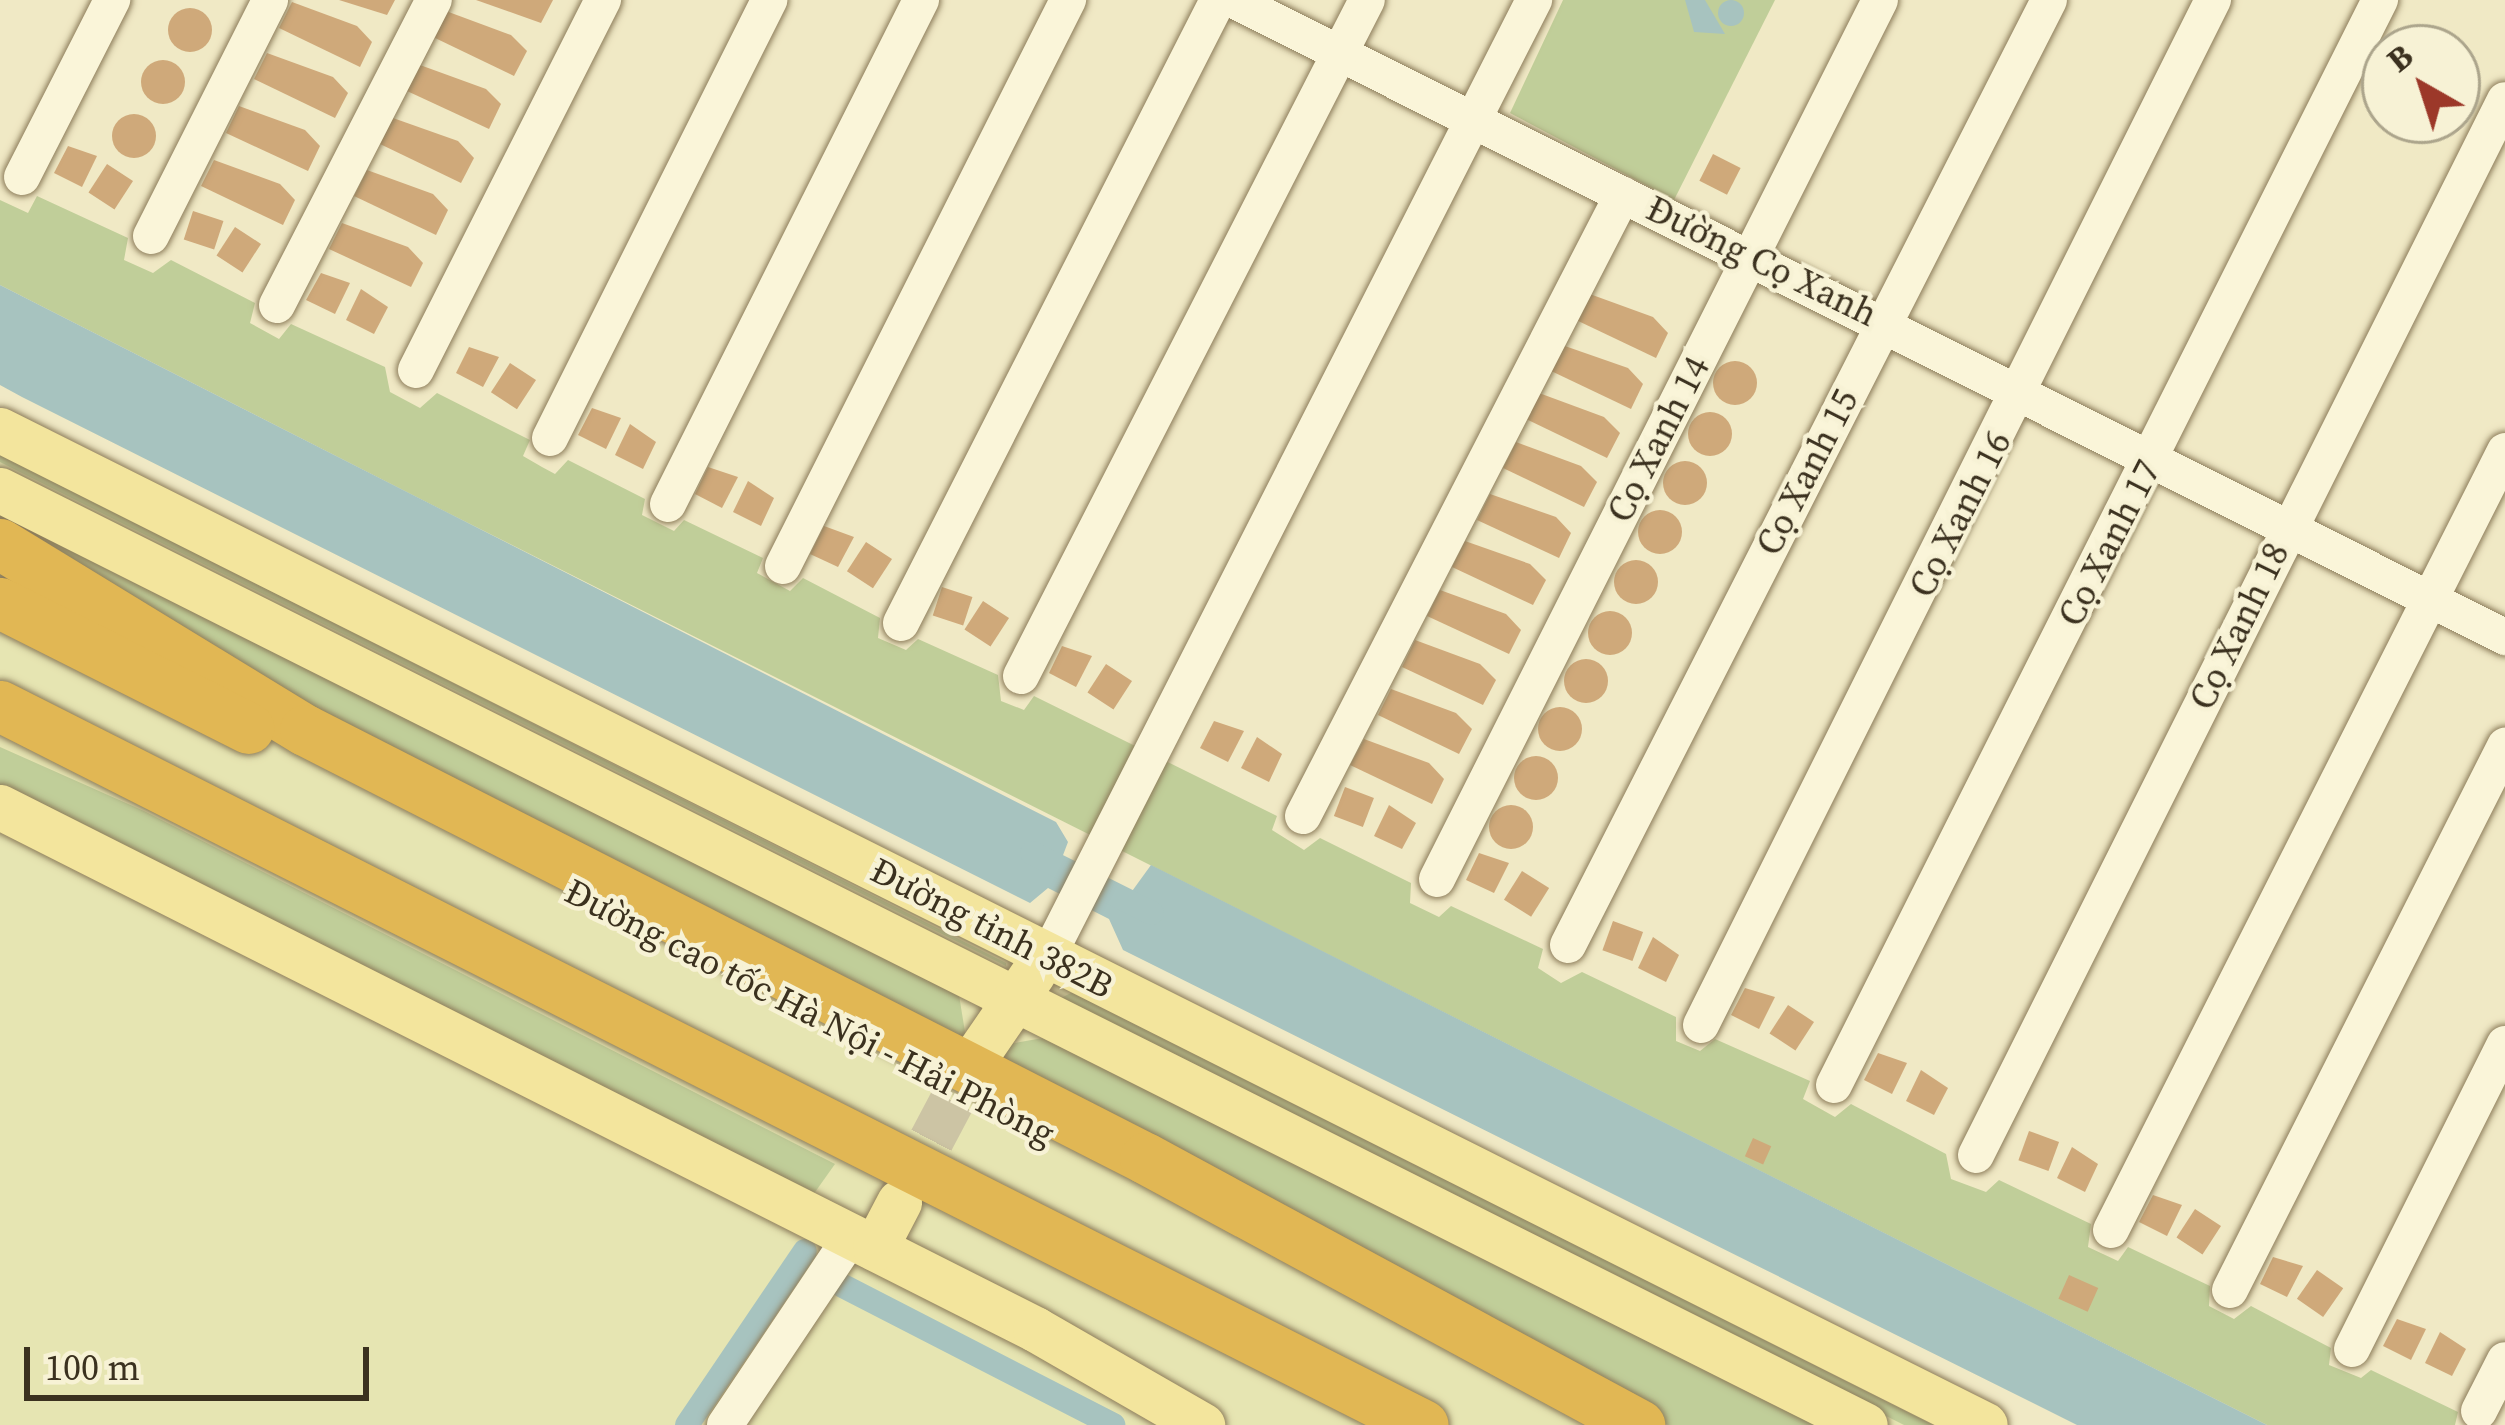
<!DOCTYPE html>
<html>
<head>
<meta charset="utf-8">
<style>
	body { margin:0 }
	#map { position:relative; width:2505px; height:1425px; overflow:hidden; background:#f0e9c5; font-family:"Source Serif 4",serif }
	div>[style] { position:absolute }
	.farmland>* { inset:0; background:#e6e5b2 }
	.green>* { inset:0; background:#c0ce99 }
	.water>* { inset:0; background:#a7c3bf }
	.round { border-radius:50% }
	.canal>* { height:24px; margin:-12px; padding:0 12px; transform-origin:12px; border-radius:12px; background:#a7c3bf }
	.building>* { inset:0; background:#cfa97a; transform-origin:0 0 }
	.major-tunnel>* { height:45px; margin-top:-22.5px; transform-origin:0; background:repeating-linear-gradient(90deg,#ccc4a4 0 45px,transparent 0 67px) }
	.roads { filter:drop-shadow(0 0 3px #8c7c5a) drop-shadow(0 0 3px #8c7c5a) }
	.minor>* { height:36px; margin:-18px; padding:0 18px; transform-origin:18px; border-radius:18px; background:#faf5d9 }
	.major>* { height:45px; margin:-22.5px; padding:0 22.5px; transform-origin:22.5px; border-radius:22.5px; background:#f3e59d }
	.highway>* { height:51px; margin:-25.5px; padding:0 25.5px; transform-origin:25.5px; border-radius:25.5px; background:#e1b754 }
	span { translate:-50% -50%; white-space:nowrap; text-align:center; line-height:1.15; -webkit-text-stroke:9px #f7f2d5; paint-order:stroke }
	.street-label { font-size:36px; color:#3b311f }
	.north { position:absolute; left:2361px; top:24px; width:120px; height:120px; box-sizing:border-box; background:#f7f2d5; border:3px solid #aca58c; border-radius:50%; rotate:321deg; font-size:33px; font-weight:700; line-height:48px; text-align:center; color:#3b311f }
	.north::after { content:''; display:block; margin:auto; width:42px; height:54px; background:#9c3829; clip-path:polygon(50% 0,100% 100%,50% 72%,0 100%) }
	.scale { position:absolute; left:24px; top:1347px; width:345px; height:54px; box-sizing:border-box; border:6px solid #3b311f; border-top:0; padding-left:15px; font-size:36px; line-height:42px; white-space:nowrap; color:#3b311f; -webkit-text-stroke:9px #f7f2d5; paint-order:stroke }
</style>
</head>
<body>
<div id="map">
	<div class="farmland">
		<i style="clip-path:polygon(0 428px,1963px 1425px,0 1425px)"></i>
	</div>
	<div class="green">
		<i style="clip-path:polygon(1563px 0,1775px 0,1674px 200px,1510px 113px)"></i>
		<i style="clip-path:polygon(37px 196px,128px 238px,124px 260px,153px 273px,171px 260px,255px 303px,250px 323px,279px 339px,291px 324px,385px 367px,390px 392px,420px 408px,437px 393px,530px 440px,523px 456px,542px 467px,555px 474px,568px 460px,645px 499px,642px 515px,674px 531px,684px 520px,763px 558px,757px 573px,790px 591px,803px 578px,880px 618px,878px 638px,906px 650px,918px 639px,998px 675px,1001px 701px,1024px 710px,1034px 696px,1277px 816px,1272px 830px,1304px 850px,1320px 838px,1411px 883px,1410px 903px,1439px 917px,1451px 906px,1543px 949px,1538px 968px,1561px 983px,1582px 972px,1676px 1017px,1676px 1041px,1700px 1051px,1715px 1039px,1810px 1081px,1803px 1099px,1835px 1117px,1851px 1104px,1946px 1154px,1951px 1179px,1986px 1192px,1999px 1180px,2091px 1224px,2088px 1247px,2118px 1261px,2128px 1247px,2210px 1286px,2209px 1306px,2234px 1319px,2251px 1306px,2331px 1348px,2329px 1365px,2361px 1378px,2371px 1370px,2458px 1412px,2455px 1425px,2267px 1425px,446px 512px,0 285px,0 200px,28px 213px)"></i>
		<i style="clip-path:polygon(0 454px,1006px 963px,1006px 966px,0 462px)"></i>
		<i style="clip-path:polygon(0 504px,959px 995px,969px 1057px,363px 747px,0 520px)"></i>
		<i style="clip-path:polygon(0 747px,144px 811px,835px 1164px,813px 1195px,0 791px)"></i>
		<i style="clip-path:polygon(1073px 992px,1933px 1425px,1904px 1425px,1061px 998px)"></i>
		<i style="clip-path:polygon(1054px 1036px,1821px 1425px,1668px 1425px,981px 1063px,1004px 1045px)"></i>
	</div>
	<div class="water">
		<i class="round" style="left:1718px;top:0;width:26px;height:26px"></i>
		<i style="clip-path:polygon(1685px 0,1705px 0,1725px 34px,1694px 32px)"></i>
		<i style="clip-path:polygon(0 285px,1056px 822px,1068px 842px,1057px 871px,1122px 905px,1151px 865px,1159px 869px,2267px 1425px,2077px 1425px,1123px 950px,1109px 919px,1048px 888px,1030px 903px,22px 397px,0 385px)"></i>
	</div>
	<div class="canal">
		<i style="left:1032px;top:853px;width:134px;rotate:26.6deg"></i>
		<i style="left:843px;top:1286px;width:304px;rotate:27.2deg"></i>
		<i style="left:687px;top:1425px;width:210px;rotate:-55.9deg"></i>
	</div>
	<div class="building">
		<i style="clip-path:polygon(339px 0,395px 0,387px 15px)"></i>
		<i style="clip-path:polygon(476px 0,553px 0,541px 23px)"></i>
		<i style="clip-path:polygon(292px 2px,357px 26px,372px 42px,360px 67px,279px 28px)"></i>
		<i class="round" style="left:168px;top:8px;width:44px;height:44px"></i>
		<i style="clip-path:polygon(446px 11px,511px 35px,527px 51px,514px 76px,433px 37px)"></i>
		<i style="clip-path:polygon(267px 53px,333px 77px,348px 93px,335px 118px,254px 79px)"></i>
		<i class="round" style="left:141px;top:60px;width:44px;height:44px"></i>
		<i style="clip-path:polygon(420px 65px,486px 89px,501px 104px,489px 129px,407px 91px)"></i>
		<i style="clip-path:polygon(239px 106px,305px 130px,320px 146px,308px 171px,226px 133px)"></i>
		<i class="round" style="left:112px;top:114px;width:44px;height:44px"></i>
		<i style="clip-path:polygon(393px 118px,458px 141px,474px 158px,461px 183px,380px 144px)"></i>
		<i style="clip-path:polygon(68px 146px,97px 156px,82px 187px,54px 173px)"></i>
		<i style="left:1713px;top:154px;width:31px;height:30px;rotate:27deg"></i>
		<i style="clip-path:polygon(214px 160px,280px 184px,295px 200px,283px 225px,201px 186px)"></i>
		<i style="left:107px;top:164px;width:31px;height:34px;rotate:33deg"></i>
		<i style="clip-path:polygon(367px 170px,433px 194px,448px 210px,436px 235px,354px 196px)"></i>
		<i style="left:193px;top:211px;width:32px;height:30px;rotate:18deg"></i>
		<i style="clip-path:polygon(342px 223px,408px 247px,423px 263px,411px 287px,329px 249px)"></i>
		<i style="left:235px;top:227px;width:31px;height:34px;rotate:33deg"></i>
		<i style="clip-path:polygon(321px 273px,350px 283px,335px 314px,306px 300px)"></i>
		<i style="clip-path:polygon(361px 289px,388px 307px,374px 334px,346px 320px)"></i>
		<i style="clip-path:polygon(1587px 293px,1653px 317px,1668px 333px,1656px 358px,1574px 319px)"></i>
		<i style="clip-path:polygon(1562px 345px,1628px 368px,1643px 384px,1631px 409px,1549px 370px)"></i>
		<i style="clip-path:polygon(469px 347px,499px 357px,483px 387px,456px 373px)"></i>
		<i class="round" style="left:1713px;top:361px;width:44px;height:44px"></i>
		<i style="left:510px;top:363px;width:31px;height:35px;rotate:33deg"></i>
		<i style="clip-path:polygon(1539px 393px,1604px 417px,1620px 433px,1607px 458px,1526px 419px)"></i>
		<i style="clip-path:polygon(592px 408px,621px 418px,606px 449px,578px 435px)"></i>
		<i class="round" style="left:1688px;top:412px;width:44px;height:44px"></i>
		<i style="clip-path:polygon(630px 424px,656px 442px,643px 469px,615px 455px)"></i>
		<i style="clip-path:polygon(1516px 442px,1581px 466px,1597px 482px,1584px 507px,1503px 468px)"></i>
		<i class="round" style="left:1663px;top:461px;width:44px;height:44px"></i>
		<i style="clip-path:polygon(708px 467px,738px 477px,722px 508px,695px 494px)"></i>
		<i style="clip-path:polygon(748px 481px,774px 498px,761px 526px,733px 512px)"></i>
		<i style="clip-path:polygon(1490px 494px,1556px 517px,1571px 533px,1559px 558px,1477px 520px)"></i>
		<i class="round" style="left:1638px;top:510px;width:44px;height:44px"></i>
		<i style="clip-path:polygon(824px 526px,854px 537px,838px 567px,810px 554px)"></i>
		<i style="clip-path:polygon(1465px 541px,1530px 564px,1546px 580px,1533px 605px,1452px 567px)"></i>
		<i style="left:866px;top:542px;width:31px;height:35px;rotate:33deg"></i>
		<i class="round" style="left:1614px;top:560px;width:44px;height:44px"></i>
		<i style="left:942px;top:587px;width:32px;height:30px;rotate:18deg"></i>
		<i style="clip-path:polygon(1440px 590px,1506px 614px,1521px 630px,1509px 654px,1427px 616px)"></i>
		<i style="left:983px;top:601px;width:31px;height:34px;rotate:33deg"></i>
		<i class="round" style="left:1588px;top:611px;width:44px;height:44px"></i>
		<i style="clip-path:polygon(1415px 640px,1480px 664px,1496px 680px,1483px 705px,1402px 667px)"></i>
		<i style="clip-path:polygon(1062px 646px,1092px 656px,1076px 687px,1049px 673px)"></i>
		<i class="round" style="left:1564px;top:659px;width:44px;height:44px"></i>
		<i style="left:1106px;top:664px;width:31px;height:34px;rotate:33deg"></i>
		<i style="clip-path:polygon(1391px 689px,1456px 713px,1472px 729px,1459px 754px,1378px 715px)"></i>
		<i class="round" style="left:1538px;top:707px;width:44px;height:44px"></i>
		<i style="clip-path:polygon(1214px 721px,1244px 731px,1228px 762px,1200px 748px)"></i>
		<i style="clip-path:polygon(1257px 737px,1282px 754px,1269px 782px,1241px 768px)"></i>
		<i style="clip-path:polygon(1364px 739px,1429px 763px,1444px 779px,1432px 804px,1350px 765px)"></i>
		<i class="round" style="left:1514px;top:756px;width:44px;height:44px"></i>
		<i style="left:1345px;top:787px;width:31px;height:31px;rotate:21deg"></i>
		<i class="round" style="left:1489px;top:805px;width:44px;height:44px"></i>
		<i style="clip-path:polygon(1389px 805px,1416px 823px,1402px 849px,1374px 836px)"></i>
		<i style="clip-path:polygon(1479px 853px,1509px 863px,1494px 893px,1466px 880px)"></i>
		<i style="left:1522px;top:871px;width:32px;height:34px;rotate:32deg"></i>
		<i style="left:1613px;top:921px;width:32px;height:31px;rotate:20deg"></i>
		<i style="clip-path:polygon(1653px 937px,1679px 955px,1666px 982px,1638px 968px)"></i>
		<i style="clip-path:polygon(1745px 988px,1775px 997px,1759px 1029px,1731px 1015px)"></i>
		<i style="left:1788px;top:1005px;width:31px;height:34px;rotate:33deg"></i>
		<i style="clip-path:polygon(1878px 1053px,1907px 1063px,1892px 1094px,1864px 1080px)"></i>
		<i style="clip-path:polygon(1921px 1070px,1948px 1088px,1934px 1115px,1906px 1101px)"></i>
		<i style="left:2029px;top:1131px;width:32px;height:31px;rotate:20deg"></i>
		<i style="left:1753px;top:1138px;width:20px;height:20px;rotate:24deg"></i>
		<i style="clip-path:polygon(2072px 1147px,2098px 1164px,2085px 1192px,2057px 1178px)"></i>
		<i style="clip-path:polygon(2153px 1195px,2182px 1205px,2167px 1236px,2139px 1222px)"></i>
		<i style="left:2195px;top:1209px;width:31px;height:34px;rotate:33deg"></i>
		<i style="clip-path:polygon(2273px 1257px,2303px 1266px,2287px 1297px,2260px 1284px)"></i>
		<i style="left:2317px;top:1270px;width:32px;height:35px;rotate:35deg"></i>
		<i style="left:2069px;top:1275px;width:32px;height:26px;rotate:24deg"></i>
		<i style="clip-path:polygon(2397px 1319px,2426px 1329px,2411px 1360px,2383px 1346px)"></i>
		<i style="clip-path:polygon(2440px 1332px,2466px 1349px,2452px 1376px,2425px 1363px)"></i>
	</div>
	<div class="major-tunnel">
		<i style="left:900px;top:1199px;width:158px;rotate:-62.1deg"></i>
	</div>
	<div class="roads">
		<div class="minor">
			<i style="left:1233px;top:0;width:1423px;rotate:26.6deg"></i>
			<i style="left:22px;top:177px;width:199px;rotate:-63deg"></i>
			<i style="left:151px;top:236px;width:264px;rotate:-63.2deg"></i>
			<i style="left:277px;top:305px;width:343px;rotate:-62.8deg"></i>
			<i style="left:416px;top:370px;width:415px;rotate:-63.2deg"></i>
			<i style="left:550px;top:438px;width:490px;rotate:-63.4deg"></i>
			<i style="left:668px;top:504px;width:564px;rotate:-63.34deg"></i>
			<i style="left:783px;top:566px;width:634px;rotate:-63.27deg"></i>
			<i style="left:901px;top:623px;width:699px;rotate:-63.03deg"></i>
			<i style="left:1021px;top:676px;width:759px;rotate:-62.9deg"></i>
			<i style="left:1303px;top:816px;width:699px;rotate:-62.78deg"></i>
			<i style="left:1437px;top:879px;width:984px;rotate:-63.25deg"></i>
			<i style="left:1568px;top:945px;width:1060px;rotate:-63.02deg"></i>
			<i style="left:1047px;top:958px;width:1075px;rotate:-63.05deg"></i>
			<i style="left:1701px;top:1025px;width:1146px;rotate:-63.46deg"></i>
			<i style="left:1834px;top:1085px;width:1215px;rotate:-63.29deg"></i>
			<i style="left:1976px;top:1155px;width:1180px;rotate:-63.37deg"></i>
			<i style="left:2111px;top:1230px;width:873px;rotate:-63.17deg"></i>
			<i style="left:2230px;top:1290px;width:610px;rotate:-63.18deg"></i>
			<i style="left:2352px;top:1349px;width:341px;rotate:-63.4deg"></i>
			<i style="left:2479px;top:1411px;width:57px;rotate:-63deg"></i>
			<i style="left:725px;top:1425px;width:229px;rotate:-56.2deg"></i>
		</div>
		<div class="major">
			<i style="left:0;top:430px;width:2220px;rotate:26.62deg"></i>
			<i style="left:0;top:490px;width:2086px;rotate:26.63deg"></i>
			<i style="left:0;top:807px;width:1159px;rotate:26.76deg"></i>
			<i style="left:1035px;top:1329px;width:193px;rotate:29.9deg"></i>
			<i style="left:974px;top:1059px;width:104px;rotate:-55.5deg"></i>
			<i style="left:875px;top:1248px;width:52px;rotate:-62.4deg"></i>
		</div>
		<div class="highway">
			<i style="left:0;top:544px;width:357px;rotate:31.4deg"></i>
			<i style="left:305px;top:730px;width:943px;rotate:27deg"></i>
			<i style="left:1145px;top:1158px;width:562px;rotate:28.39deg"></i>
			<i style="left:0;top:603px;width:278px;rotate:26.7deg"></i>
			<i style="left:0;top:706px;width:1594px;rotate:26.81deg"></i>
		</div>
	</div>
	<div class="street-label">
		<span style="left:1762px;top:261px;rotate:26deg">Đường Cọ Xanh</span>
		<span style="left:1658px;top:439px;rotate:-63deg">Cọ Xanh 14</span>
		<span style="left:1807px;top:472px;rotate:-63deg">Cọ Xanh 15</span>
		<span style="left:1960px;top:514px;rotate:-63deg">Cọ Xanh 16</span>
		<span style="left:2109px;top:543px;rotate:-63deg">Cọ Xanh 17</span>
		<span style="left:2239px;top:626px;rotate:-64deg">Cọ Xanh 18</span>
		<span style="left:992px;top:928px;rotate:27deg">Đường tỉnh 382B</span>
		<span style="left:810px;top:1012px;rotate:27deg">Đường cao tốc Hà Nội - Hải Phòng</span>
	</div>
	<div class="north">B</div>
	<div class="scale">100 m</div>
</div>
</body>
</html>
